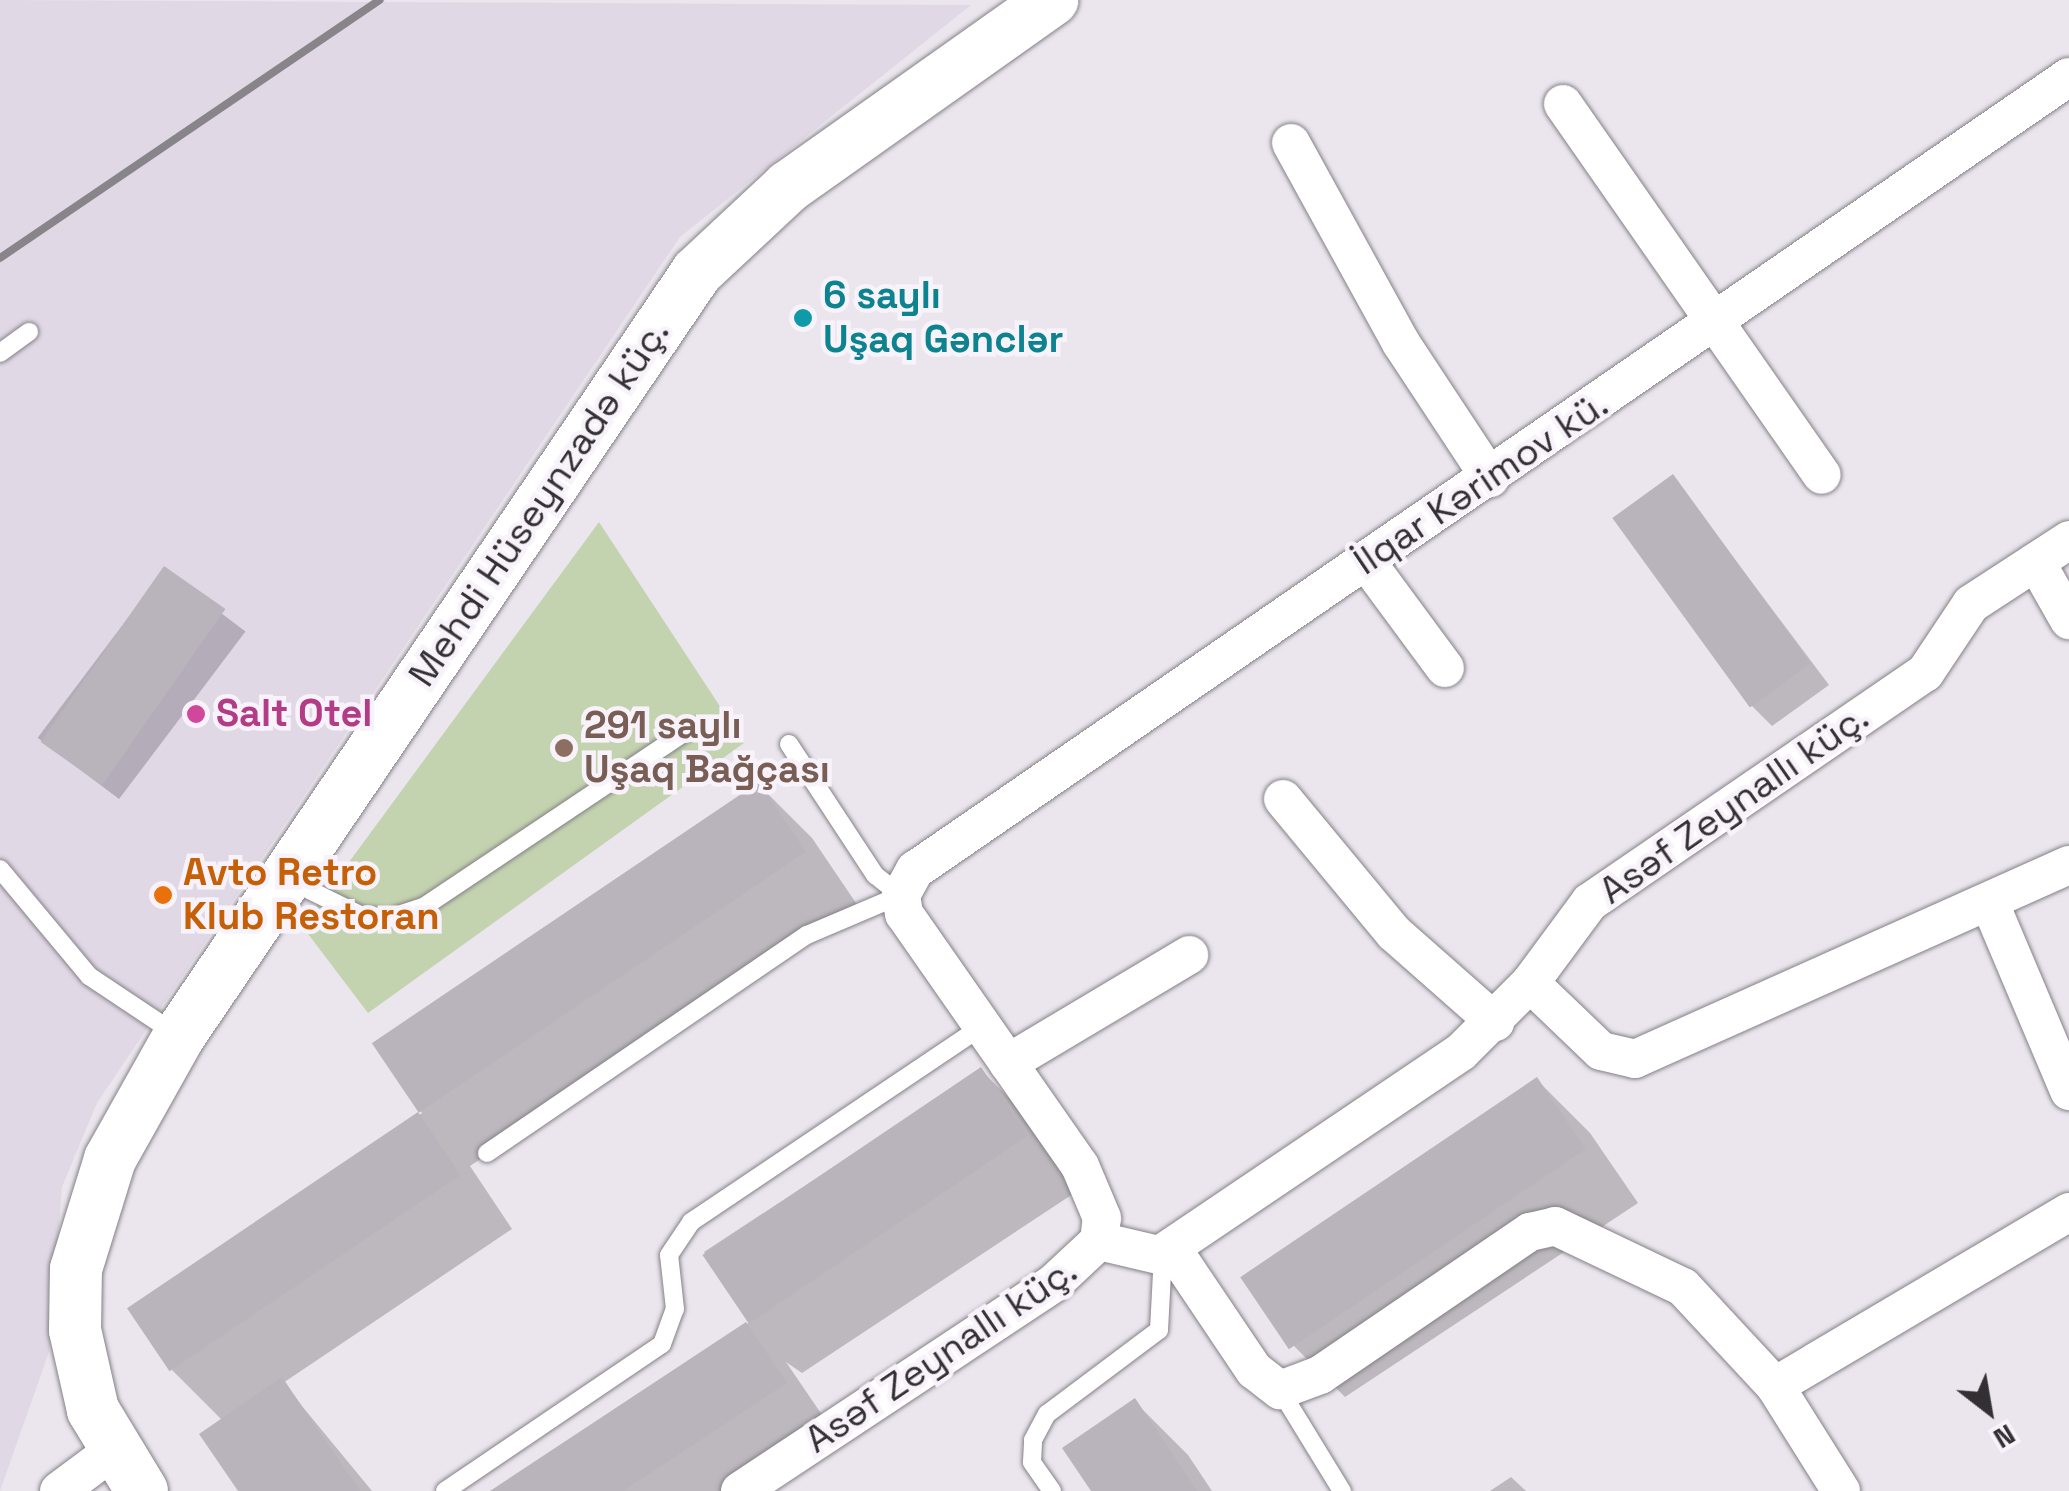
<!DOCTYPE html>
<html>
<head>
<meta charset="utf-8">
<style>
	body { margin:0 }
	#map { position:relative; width:2069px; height:1491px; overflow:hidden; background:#ebe6ee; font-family:"Space Grotesk",sans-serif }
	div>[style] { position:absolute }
	.built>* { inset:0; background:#e1d8e6 }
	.green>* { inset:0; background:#c4d3af }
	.shadow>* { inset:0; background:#0003; transform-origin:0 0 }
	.building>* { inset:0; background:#b9b4bc; transform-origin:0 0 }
	.roads { filter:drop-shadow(0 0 2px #858087) drop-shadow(0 0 2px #858087) }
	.service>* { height:18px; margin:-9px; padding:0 9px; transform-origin:9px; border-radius:9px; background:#fff }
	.minor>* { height:38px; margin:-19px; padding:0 19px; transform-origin:19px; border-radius:19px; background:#fff }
	.secondary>* { height:52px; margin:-26px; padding:0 26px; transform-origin:26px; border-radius:26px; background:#fff }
	.rail>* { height:8px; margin:-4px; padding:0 4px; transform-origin:4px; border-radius:4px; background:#88858a }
	.dots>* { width:28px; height:28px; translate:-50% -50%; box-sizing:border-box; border:5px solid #f8f3fb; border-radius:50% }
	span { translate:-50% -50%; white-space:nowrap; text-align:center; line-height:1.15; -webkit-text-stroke:9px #f8f3fb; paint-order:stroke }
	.culture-label { font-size:38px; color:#0d838f; font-weight:700 }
	.left { translate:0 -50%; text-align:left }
	.street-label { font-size:38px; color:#323033 }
	.hotel-label { font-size:38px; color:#b23c85; font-weight:700 }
	.education-label { font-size:38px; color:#785e54; font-weight:700 }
	.food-label { font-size:38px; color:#c56008; font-weight:700 }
	.north { position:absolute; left:1939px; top:1361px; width:100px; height:100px; -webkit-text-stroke:8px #f8f3fb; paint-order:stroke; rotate:149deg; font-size:28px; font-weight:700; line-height:40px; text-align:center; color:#323033 }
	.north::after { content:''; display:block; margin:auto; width:35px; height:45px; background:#323033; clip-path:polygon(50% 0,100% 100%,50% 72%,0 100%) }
</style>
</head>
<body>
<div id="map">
	<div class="built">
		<i style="clip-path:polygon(0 0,971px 5px,680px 237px,97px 1103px,62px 1187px,49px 1352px,0 1491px)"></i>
	</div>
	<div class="green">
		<i style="clip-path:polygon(599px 522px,744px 743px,368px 1013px,302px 926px)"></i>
	</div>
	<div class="shadow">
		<i style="clip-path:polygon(1673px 477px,1829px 685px,1772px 726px,1752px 706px)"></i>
		<i style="left:164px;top:570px;width:102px;height:210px;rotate:37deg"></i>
		<i style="clip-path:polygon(759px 785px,812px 838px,858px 906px,470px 1166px,512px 1229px,283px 1383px,372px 1491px,241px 1491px,223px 1421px,171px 1369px,131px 1308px,422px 1113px,375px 1042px)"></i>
		<i style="clip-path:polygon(981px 1070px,1034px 1123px,1079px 1190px,802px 1373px,786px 1362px,833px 1431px,742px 1491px,494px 1491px,750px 1322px,704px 1252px)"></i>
		<i style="clip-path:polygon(1537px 1080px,1590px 1133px,1638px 1203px,1345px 1397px,1292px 1344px)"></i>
		<i style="clip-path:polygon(1135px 1402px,1188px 1455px,1212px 1491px,1094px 1491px)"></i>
		<i style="clip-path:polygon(1511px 1477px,1526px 1491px,1490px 1491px)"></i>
	</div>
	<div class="building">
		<i style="left:1673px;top:474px;width:234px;height:75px;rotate:54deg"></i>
		<i style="left:164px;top:566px;width:75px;height:215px;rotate:35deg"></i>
		<i style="left:759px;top:782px;width:84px;height:467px;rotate:56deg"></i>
		<i style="left:981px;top:1067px;width:83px;height:336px;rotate:56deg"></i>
		<i style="left:1537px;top:1077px;width:87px;height:358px;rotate:56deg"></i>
		<i style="left:418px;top:1112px;width:76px;height:351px;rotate:56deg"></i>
		<i style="clip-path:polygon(746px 1322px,787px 1383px,623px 1491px,490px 1491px)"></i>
		<i style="clip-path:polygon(282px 1377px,360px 1491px,238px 1491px,199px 1434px)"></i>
		<i style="clip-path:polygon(1135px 1398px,1197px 1491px,1091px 1491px,1062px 1448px)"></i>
	</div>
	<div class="roads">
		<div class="service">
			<i style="left:0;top:353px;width:36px;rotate:-36deg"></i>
			<i style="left:789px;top:744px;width:157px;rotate:56.7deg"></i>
			<i style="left:875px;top:875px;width:33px;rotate:38deg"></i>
			<i style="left:0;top:869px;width:139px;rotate:50.2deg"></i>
			<i style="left:89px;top:976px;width:105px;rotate:33.7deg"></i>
			<i style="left:291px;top:881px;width:77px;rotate:26.2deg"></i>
			<i style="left:360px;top:915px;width:29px;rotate:6deg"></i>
			<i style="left:389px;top:918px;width:38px;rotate:-18deg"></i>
			<i style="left:425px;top:906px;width:321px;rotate:-33.8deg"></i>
			<i style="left:487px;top:1153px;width:387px;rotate:-34.3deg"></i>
			<i style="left:807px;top:935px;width:102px;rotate:-23.1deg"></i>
			<i style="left:1280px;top:1390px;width:119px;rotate:58.5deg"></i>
			<i style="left:445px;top:1491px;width:262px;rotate:-34.1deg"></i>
			<i style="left:662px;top:1344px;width:37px;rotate:-70deg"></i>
			<i style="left:675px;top:1309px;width:54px;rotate:-96.3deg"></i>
			<i style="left:669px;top:1255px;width:40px;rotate:-56deg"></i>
			<i style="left:691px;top:1222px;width:349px;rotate:-33.9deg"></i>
			<i style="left:1052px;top:1491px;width:35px;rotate:-125deg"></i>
			<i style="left:1032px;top:1462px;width:22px;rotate:-87deg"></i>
			<i style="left:1033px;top:1440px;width:30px;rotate:-62deg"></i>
			<i style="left:1047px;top:1414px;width:140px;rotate:-36.9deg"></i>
			<i style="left:1159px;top:1330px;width:77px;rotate:-87deg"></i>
		</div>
		<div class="minor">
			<i style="left:1563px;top:104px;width:452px;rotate:55.1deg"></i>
			<i style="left:1291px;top:143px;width:228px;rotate:61.2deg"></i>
			<i style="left:1401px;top:343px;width:162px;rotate:56.6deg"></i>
			<i style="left:1366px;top:561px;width:133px;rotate:53.6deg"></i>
			<i style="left:2036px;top:562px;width:67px;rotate:60.4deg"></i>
			<i style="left:1283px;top:799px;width:174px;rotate:50.4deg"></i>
			<i style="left:1394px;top:933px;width:135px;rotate:41.4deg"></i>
			<i style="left:1991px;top:906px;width:201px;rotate:67.1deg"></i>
			<i style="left:1530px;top:983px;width:98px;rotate:43.8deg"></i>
			<i style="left:1601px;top:1051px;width:35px;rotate:13deg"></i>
			<i style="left:1635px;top:1059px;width:475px;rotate:-24.1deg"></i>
			<i style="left:1008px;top:1063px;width:211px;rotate:-30.8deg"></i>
			<i style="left:1099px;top:1241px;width:83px;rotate:13.2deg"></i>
			<i style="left:1180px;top:1260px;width:133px;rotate:56.1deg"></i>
			<i style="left:1254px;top:1370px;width:33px;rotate:38deg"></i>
			<i style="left:1280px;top:1390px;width:43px;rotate:-20.6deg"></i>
			<i style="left:1320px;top:1375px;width:254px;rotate:-34.3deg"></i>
			<i style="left:1530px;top:1232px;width:26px;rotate:-13deg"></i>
			<i style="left:1555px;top:1226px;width:142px;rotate:25.5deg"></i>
			<i style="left:1683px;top:1287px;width:135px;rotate:47.1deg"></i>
			<i style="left:1775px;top:1386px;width:342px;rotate:-30.6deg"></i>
			<i style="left:1163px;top:1253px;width:359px;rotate:-34deg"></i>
			<i style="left:1461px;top:1052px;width:98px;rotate:-45deg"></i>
			<i style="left:1530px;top:983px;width:101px;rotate:-53.5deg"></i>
			<i style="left:1590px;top:902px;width:406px;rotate:-34.4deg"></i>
			<i style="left:1925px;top:673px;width:83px;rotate:-56.3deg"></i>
			<i style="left:1971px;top:604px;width:117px;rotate:-33.1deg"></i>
			<i style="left:1775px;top:1386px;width:124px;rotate:57.8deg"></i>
			<i style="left:59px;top:1491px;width:69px;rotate:-36.7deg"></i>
			<i style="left:740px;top:1491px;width:377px;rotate:-33.5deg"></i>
			<i style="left:1054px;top:1283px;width:62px;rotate:-43deg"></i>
			<i style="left:1099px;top:1241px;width:23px;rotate:-83deg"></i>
			<i style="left:1102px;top:1218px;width:56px;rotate:-112.9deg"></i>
			<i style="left:1080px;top:1166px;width:307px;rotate:-124.9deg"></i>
			<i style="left:904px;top:914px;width:19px;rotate:-99deg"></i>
			<i style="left:901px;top:895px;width:29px;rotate:-61deg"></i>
			<i style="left:915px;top:870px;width:1400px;rotate:-34.5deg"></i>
		</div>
		<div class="secondary">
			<i style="left:142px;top:1491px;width:95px;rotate:-121.2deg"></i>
			<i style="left:93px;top:1410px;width:82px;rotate:-102.7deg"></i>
			<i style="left:75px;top:1330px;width:61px;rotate:-89.1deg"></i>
			<i style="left:76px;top:1269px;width:115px;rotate:-72.8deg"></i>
			<i style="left:110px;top:1159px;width:141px;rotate:-60.7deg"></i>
			<i style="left:179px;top:1036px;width:923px;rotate:-55.86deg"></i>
			<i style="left:697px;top:272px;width:125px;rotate:-43deg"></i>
			<i style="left:788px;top:187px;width:324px;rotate:-35.3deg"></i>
		</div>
	</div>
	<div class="rail">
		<i style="left:0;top:258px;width:459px;rotate:-34.2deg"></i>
	</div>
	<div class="dots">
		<i style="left:803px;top:318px;background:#0f9aa8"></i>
		<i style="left:196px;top:714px;background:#d1479c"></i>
		<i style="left:564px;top:748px;background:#8d6e63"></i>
		<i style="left:163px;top:895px;background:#e8710a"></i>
	</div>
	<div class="culture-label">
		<span class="left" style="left:823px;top:318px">6 saylı<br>Uşaq Gənclər</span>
	</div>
	<div class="street-label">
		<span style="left:1481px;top:483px;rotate:-34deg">İlqar Kərimov kü.</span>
		<span style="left:539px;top:503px;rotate:-56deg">Mehdi Hüseynzadə küç.</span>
		<span style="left:1734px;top:804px;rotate:-35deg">Asəf Zeynallı küç.</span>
		<span style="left:941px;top:1355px;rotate:-34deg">Asəf Zeynallı küç.</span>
	</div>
	<div class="hotel-label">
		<span class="left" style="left:216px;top:714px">Salt Otel</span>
	</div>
	<div class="education-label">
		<span class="left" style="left:584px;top:748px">291 saylı<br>Uşaq Bağçası</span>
	</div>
	<div class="food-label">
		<span class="left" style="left:183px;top:895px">Avto Retro<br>Klub Restoran</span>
	</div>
	<div class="north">N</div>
</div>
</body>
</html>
